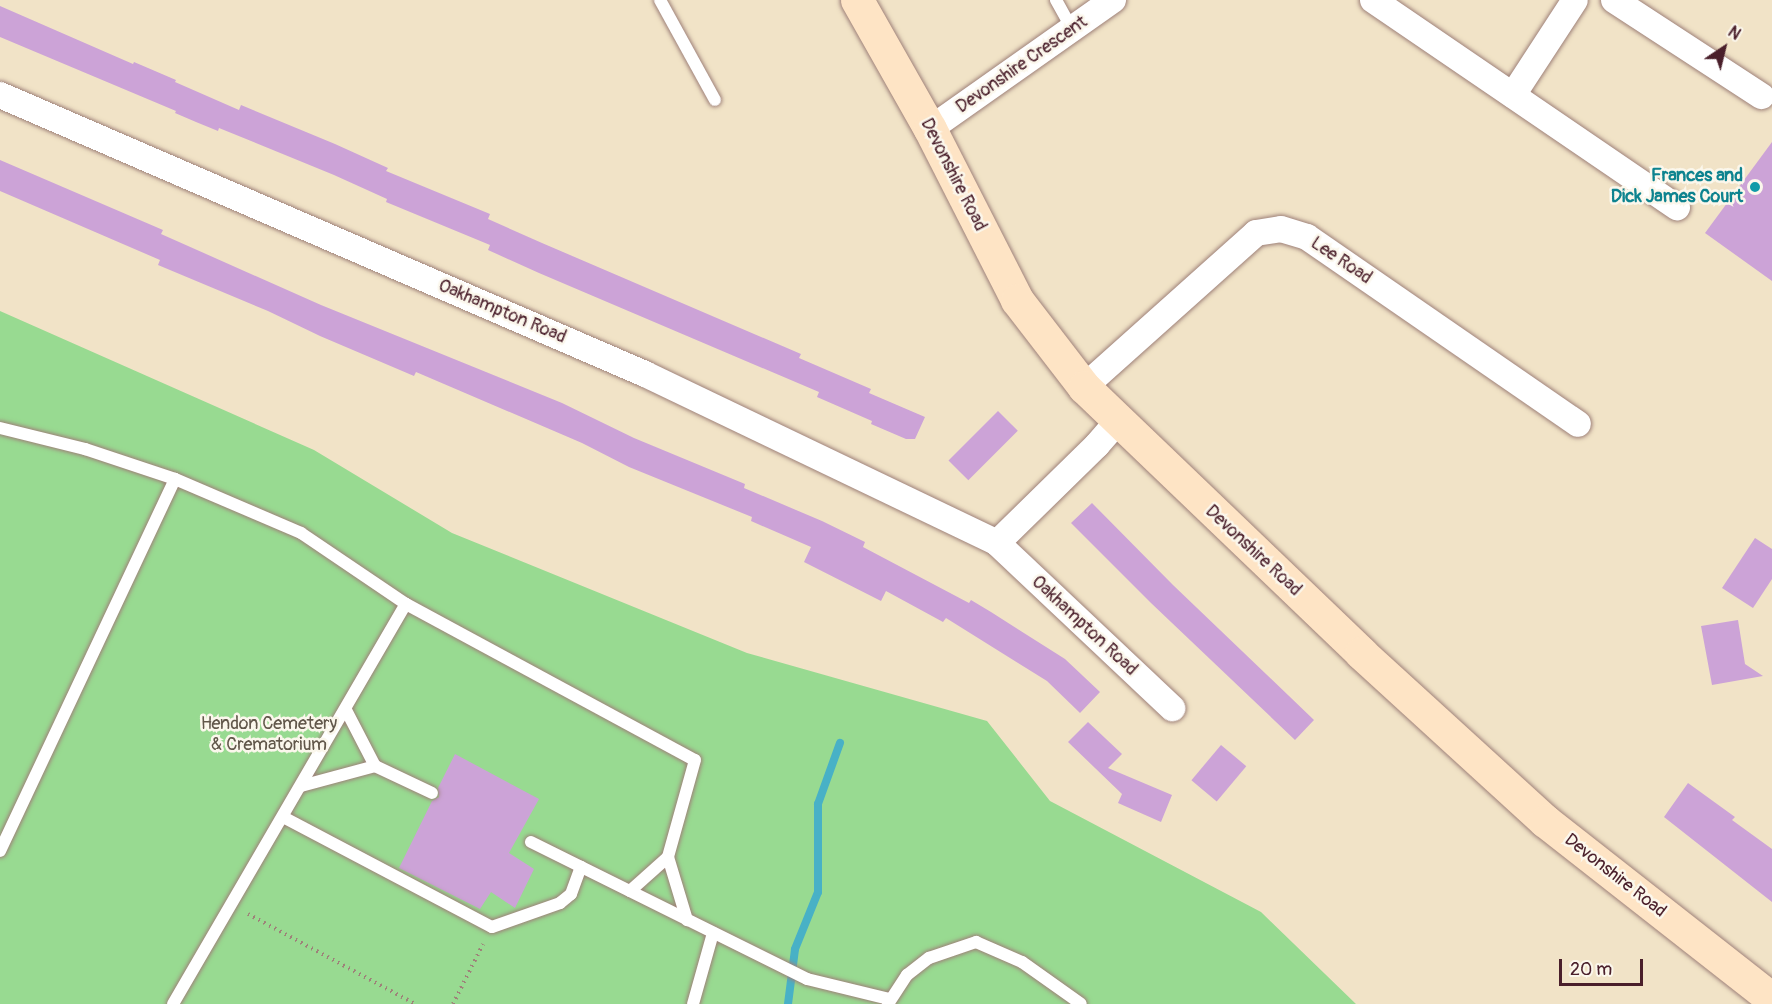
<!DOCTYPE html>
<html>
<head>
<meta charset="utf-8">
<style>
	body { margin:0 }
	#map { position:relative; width:1772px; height:1004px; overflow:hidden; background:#f1e3c7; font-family:Pangolin,sans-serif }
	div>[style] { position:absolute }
	.green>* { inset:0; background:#98da91 }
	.stream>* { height:8px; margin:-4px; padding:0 4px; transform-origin:4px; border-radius:4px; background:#48b1c6 }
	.building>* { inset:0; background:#cca3d7; transform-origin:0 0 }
	.path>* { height:4px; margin-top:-2px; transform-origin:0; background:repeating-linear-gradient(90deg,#9e8179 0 1.5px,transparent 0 6px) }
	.roads { filter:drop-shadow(0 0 2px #9e8179) drop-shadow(0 0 2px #9e8179) }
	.lane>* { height:12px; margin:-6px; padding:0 6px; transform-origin:6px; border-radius:6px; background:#fff }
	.street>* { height:26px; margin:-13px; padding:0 13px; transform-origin:13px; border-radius:13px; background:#fff }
	.secondary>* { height:33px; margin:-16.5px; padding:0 16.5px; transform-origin:16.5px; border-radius:16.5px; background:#fee4c5 }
	.dots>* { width:16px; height:16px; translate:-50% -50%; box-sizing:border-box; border:3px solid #fbf7ec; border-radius:50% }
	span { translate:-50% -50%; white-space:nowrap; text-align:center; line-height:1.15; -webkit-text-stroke:5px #fbf7ec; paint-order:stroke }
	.street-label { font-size:18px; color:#4a1f2b }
	.culture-label { font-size:18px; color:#0d838f; font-weight:700 }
	.right { translate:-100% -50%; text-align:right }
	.park-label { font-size:18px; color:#61574a }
	.north { position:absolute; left:1694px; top:18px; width:60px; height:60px; -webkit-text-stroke:4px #fbf7ec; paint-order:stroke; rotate:35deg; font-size:16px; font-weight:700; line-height:24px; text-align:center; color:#4a1f2b }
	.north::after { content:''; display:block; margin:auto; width:21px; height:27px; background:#4a1f2b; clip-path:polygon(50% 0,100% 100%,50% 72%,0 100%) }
	.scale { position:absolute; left:1559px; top:959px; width:84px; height:27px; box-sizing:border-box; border:3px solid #4a1f2b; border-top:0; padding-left:8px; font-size:18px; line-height:21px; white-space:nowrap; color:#4a1f2b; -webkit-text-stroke:4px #fbf7ec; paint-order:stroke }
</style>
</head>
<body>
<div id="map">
	<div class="green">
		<i style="clip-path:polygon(0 311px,314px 450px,452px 533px,747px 653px,987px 721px,1050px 801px,1261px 912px,1356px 1004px,0 1004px)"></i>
	</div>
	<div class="stream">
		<i style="left:788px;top:1004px;width:55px;rotate:-82.7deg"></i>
		<i style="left:795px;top:949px;width:61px;rotate:-68deg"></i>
		<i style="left:818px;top:892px;width:88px;rotate:-90deg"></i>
		<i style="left:818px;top:804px;width:65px;rotate:-70.2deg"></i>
	</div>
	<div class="building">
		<i style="clip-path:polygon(0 6px,133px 64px,134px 62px,176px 80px,175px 82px,239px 110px,241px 105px,335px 144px,388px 168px,386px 171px,490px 214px,488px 219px,542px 243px,801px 354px,799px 358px,871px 389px,869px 393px,925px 417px,915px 439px,906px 439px,871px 424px,872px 421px,817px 397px,819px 392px,539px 273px,488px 250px,490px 245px,386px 202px,387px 199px,334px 175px,219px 128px,218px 131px,196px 122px,175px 113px,176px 111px,0 37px)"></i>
		<i style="clip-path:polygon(1772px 142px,1772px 281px,1705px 233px)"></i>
		<i style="clip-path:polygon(0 160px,163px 230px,161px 234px,321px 305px,562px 403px,634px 438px,745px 484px,744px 488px,822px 521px,865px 542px,863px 547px,969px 603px,971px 600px,991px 612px,1065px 659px,1100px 692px,1080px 713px,1047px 681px,946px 618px,943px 622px,886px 591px,881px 601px,804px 562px,811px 547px,751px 521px,752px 517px,629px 467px,582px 443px,416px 372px,414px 376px,320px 336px,268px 311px,158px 265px,160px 260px,0 191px)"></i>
		<i style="left:998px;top:411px;width:28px;height:70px;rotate:45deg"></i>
		<i style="clip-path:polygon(1092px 503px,1173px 585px,1314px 720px,1295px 740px,1151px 603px,1071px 523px)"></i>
		<i style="clip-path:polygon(1755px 538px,1772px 549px,1772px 579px,1753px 608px,1722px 588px)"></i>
		<i style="clip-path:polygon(1738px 620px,1745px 664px,1763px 676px,1712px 685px,1701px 626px)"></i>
		<i style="clip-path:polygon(1088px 722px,1122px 754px,1108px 768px,1172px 795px,1161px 822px,1118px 803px,1122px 794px,1068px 742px)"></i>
		<i style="left:1221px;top:745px;width:33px;height:46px;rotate:40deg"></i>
		<i style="clip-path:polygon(455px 754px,539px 799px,509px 853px,534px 869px,515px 908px,491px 892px,480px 909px,399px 868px,432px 801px,439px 797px,438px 788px)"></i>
		<i style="clip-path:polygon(1688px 783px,1735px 817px,1732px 820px,1772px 849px,1772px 902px,1664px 817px)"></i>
	</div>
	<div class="path">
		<i style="left:248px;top:914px;width:190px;rotate:28.3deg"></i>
		<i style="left:453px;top:1004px;width:67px;rotate:-63.4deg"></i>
	</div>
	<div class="roads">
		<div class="lane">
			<i style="left:660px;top:0;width:114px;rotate:61.2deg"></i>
			<i style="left:1056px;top:0;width:33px;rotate:61deg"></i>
			<i style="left:0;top:428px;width:88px;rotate:13.9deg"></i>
			<i style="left:85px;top:449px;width:95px;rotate:18.4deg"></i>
			<i style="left:175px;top:479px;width:411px;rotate:115.2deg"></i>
			<i style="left:175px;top:479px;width:137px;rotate:23.2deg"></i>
			<i style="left:301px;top:533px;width:127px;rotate:34.1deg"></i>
			<i style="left:346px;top:710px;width:63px;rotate:62.6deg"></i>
			<i style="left:301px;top:786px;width:77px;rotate:-15.1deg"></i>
			<i style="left:375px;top:766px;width:63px;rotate:25.3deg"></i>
			<i style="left:283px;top:817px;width:236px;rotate:27.8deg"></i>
			<i style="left:492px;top:927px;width:72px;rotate:-19.4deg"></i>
			<i style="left:560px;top:903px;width:14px;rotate:-39deg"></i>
			<i style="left:571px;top:894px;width:29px;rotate:-70deg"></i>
			<i style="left:531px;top:842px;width:308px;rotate:26.4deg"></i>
			<i style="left:807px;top:979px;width:84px;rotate:13.7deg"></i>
			<i style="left:630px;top:891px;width:51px;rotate:-41.8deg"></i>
			<i style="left:173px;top:1004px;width:463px;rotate:-59.8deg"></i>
			<i style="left:406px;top:604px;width:328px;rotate:28.4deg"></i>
			<i style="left:695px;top:760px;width:101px;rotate:105.6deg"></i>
			<i style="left:668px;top:857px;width:66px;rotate:73.2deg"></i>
			<i style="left:693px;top:1004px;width:74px;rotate:-74.3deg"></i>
			<i style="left:888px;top:1004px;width:35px;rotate:-57deg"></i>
			<i style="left:907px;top:975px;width:28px;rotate:-38deg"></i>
			<i style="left:929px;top:958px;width:50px;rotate:-18.8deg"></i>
			<i style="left:976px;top:942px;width:50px;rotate:23.5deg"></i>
			<i style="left:1022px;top:962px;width:72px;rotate:35.4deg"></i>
		</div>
		<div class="street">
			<i style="left:1373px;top:0;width:368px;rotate:34.3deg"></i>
			<i style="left:1614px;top:0;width:176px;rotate:33.1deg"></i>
			<i style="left:0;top:95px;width:703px;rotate:23.39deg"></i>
			<i style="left:645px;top:374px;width:390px;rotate:25.6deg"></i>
			<i style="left:997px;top:543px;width:241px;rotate:43.3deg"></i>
			<i style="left:1513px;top:95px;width:113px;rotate:-56.9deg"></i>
			<i style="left:930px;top:129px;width:224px;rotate:-35.2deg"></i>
			<i style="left:1084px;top:387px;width:231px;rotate:-41.8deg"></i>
			<i style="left:1256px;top:233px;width:25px;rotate:-9deg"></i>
			<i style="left:1281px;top:229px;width:27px;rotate:17deg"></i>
			<i style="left:1307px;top:237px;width:329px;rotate:34.6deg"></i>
			<i style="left:997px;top:543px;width:140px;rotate:-44.4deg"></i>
			<i style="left:1097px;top:445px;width:30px;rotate:-49deg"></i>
		</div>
		<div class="secondary">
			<i style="left:857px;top:0;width:148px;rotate:60.5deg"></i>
			<i style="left:930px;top:129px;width:192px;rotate:63deg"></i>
			<i style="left:1017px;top:300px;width:110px;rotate:52.4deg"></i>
			<i style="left:1084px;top:387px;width:384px;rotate:43.8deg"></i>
			<i style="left:1361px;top:653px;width:249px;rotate:42.4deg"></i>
			<i style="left:1545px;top:821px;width:288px;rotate:38.1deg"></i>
		</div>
	</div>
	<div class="dots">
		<i style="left:1755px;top:187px;background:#0f9aa8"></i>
	</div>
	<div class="street-label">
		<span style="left:1022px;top:65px;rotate:-35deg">Devonshire Crescent</span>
		<span style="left:953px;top:175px;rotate:63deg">Devonshire Road</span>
		<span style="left:1341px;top:261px;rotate:34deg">Lee Road</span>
		<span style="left:502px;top:312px;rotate:23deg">Oakhampton Road</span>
		<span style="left:1253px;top:551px;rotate:43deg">Devonshire Road</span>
		<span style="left:1084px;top:626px;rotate:43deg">Oakhampton Road</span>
		<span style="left:1615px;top:876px;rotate:38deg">Devonshire Road</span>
	</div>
	<div class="culture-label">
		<span class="right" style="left:1743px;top:187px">Frances and<br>Dick James Court</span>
	</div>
	<div class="park-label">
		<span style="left:269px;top:735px">Hendon Cemetery<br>&amp; Crematorium</span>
	</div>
	<div class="north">N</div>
	<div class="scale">20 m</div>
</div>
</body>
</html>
